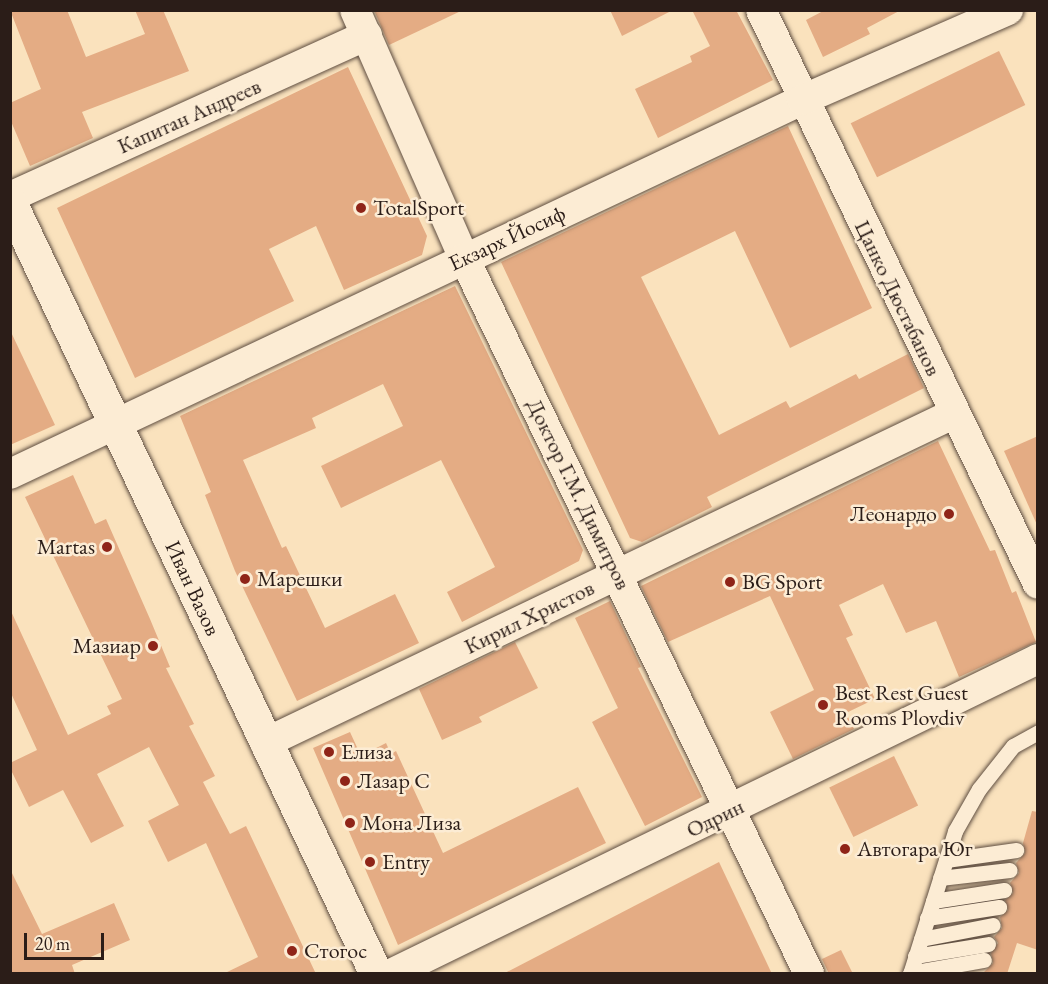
<!DOCTYPE html>
<html>
<head>
<meta charset="utf-8">
<style>
	body { margin:0 }
	#map { position:relative; width:1048px; height:984px; overflow:hidden; background:#fae2bd; font-family:"EB Garamond",serif }
	div>[style] { position:absolute }
	.building>* { inset:0; background:#e4ac84; transform-origin:0 0 }
	.roads { filter:drop-shadow(0 0 2px #5f4e41) drop-shadow(0 0 2px #5f4e41) }
	.service>* { height:15px; margin:-7.5px; padding:0 7.5px; transform-origin:7.5px; border-radius:7.5px; background:#fcecd4 }
	.minor>* { height:30px; margin:-15px; padding:0 15px; transform-origin:15px; border-radius:15px; background:#fcecd4 }
	.tertiary>* { height:33px; margin:-16.5px; padding:0 16.5px; transform-origin:16.5px; border-radius:16.5px; background:#fcecd4 }
	.dots>* { width:16px; height:16px; translate:-50% -50%; box-sizing:border-box; border:3px solid #fcecd4; border-radius:50% }
	span { translate:-50% -50%; white-space:nowrap; text-align:center; line-height:1.15; -webkit-text-stroke:5px #fcecd4; paint-order:stroke }
	.street-label { font-size:22px; color:#2b1d18 }
	.poi-label { font-size:22px; color:#2b1d18 }
	.left { translate:0 -50%; text-align:left }
	.right { translate:-100% -50%; text-align:right }
	.frame { position:absolute; inset:0; border:12px solid #2b1d18; pointer-events:none }
	.scale { position:absolute; left:24px; top:933px; width:80px; height:27px; box-sizing:border-box; border:3px solid #2b1d18; border-top:0; padding-left:8px; font-size:18px; line-height:21px; white-space:nowrap; color:#2b1d18; -webkit-text-stroke:4px #fcecd4; paint-order:stroke }
</style>
</head>
<body>
<div id="map">
	<div class="building">
		<i style="clip-path:polygon(10px 10px,67px 10px,86px 57px,145px 34px,135px 10px,163px 10px,189px 71px,82px 112px,93px 138px,30px 166px,10px 119px,10px 103px,41px 89px)"></i>
		<i style="clip-path:polygon(374px 10px,463px 10px,389px 45px)"></i>
		<i style="clip-path:polygon(610px 10px,673px 10px,622px 36px)"></i>
		<i style="clip-path:polygon(692px 10px,736px 10px,773px 80px,658px 138px,635px 89px,692px 62px,690px 56px,710px 46px)"></i>
		<i style="clip-path:polygon(825px 10px,901px 10px,867px 28px,870px 34px,823px 57px,806px 20px)"></i>
		<i style="left:999px;top:51px;width:60px;height:165px;rotate:64deg"></i>
		<i style="clip-path:polygon(348px 67px,427px 236px,422px 255px,344px 290px,316px 226px,269px 249px,294px 301px,135px 378px,57px 208px)"></i>
		<i style="clip-path:polygon(788px 126px,872px 308px,790px 348px,735px 231px,641px 277px,719px 435px,786px 401px,790px 408px,856px 374px,859px 379px,908px 354px,924px 388px,707px 497px,712px 507px,642px 542px,630px 538px,501px 262px)"></i>
		<i style="clip-path:polygon(455px 286px,583px 550px,579px 561px,462px 622px,447px 592px,495px 567px,441px 460px,341px 508px,321px 466px,403px 426px,383px 384px,312px 418px,316px 428px,243px 460px,282px 548px,286px 546px,325px 628px,395px 594px,419px 643px,297px 701px,235px 571px,205px 495px,211px 492px,180px 416px)"></i>
		<i style="clip-path:polygon(10px 330px,55px 425px,10px 445px)"></i>
		<i style="clip-path:polygon(1038px 436px,1038px 527px,1004px 451px)"></i>
		<i style="clip-path:polygon(938px 441px,990px 551px,995px 550px,1012px 593px,1016px 591px,1036px 642px,959px 677px,936px 621px,906px 633px,883px 584px,839px 605px,853px 635px,846px 638px,875px 699px,846px 713px,854px 729px,793px 759px,770px 712px,814px 690px,770px 596px,668px 642px,641px 586px)"></i>
		<i style="clip-path:polygon(73px 475px,95px 524px,106px 519px,150px 619px,170px 667px,166px 668px,194px 724px,189px 726px,215px 776px,203px 782px,230px 834px,246px 826px,316px 974px,223px 974px,258px 957px,206px 843px,168px 862px,148px 821px,179px 805px,149px 747px,97px 774px,124px 826px,91px 843px,63px 790px,29px 807px,10px 768px,10px 763px,37px 750px,10px 691px,10px 609px,68px 735px,111px 714px,107px 706px,122px 699px,25px 497px)"></i>
		<i style="clip-path:polygon(610px 601px,641px 667px,638px 668px,702px 797px,645px 826px,592px 722px,618px 708px,575px 618px)"></i>
		<i style="clip-path:polygon(515px 642px,538px 688px,479px 717px,482px 722px,442px 740px,419px 689px)"></i>
		<i style="clip-path:polygon(350px 732px,361px 756px,386px 743px,391px 754px,396px 751px,443px 853px,578px 787px,606px 843px,398px 945px,313px 748px)"></i>
		<i style="left:894px;top:756px;width:55px;height:72px;rotate:64deg"></i>
		<i style="clip-path:polygon(1032px 811px,1038px 812px,1038px 950px,1017px 943px,1007px 974px,982px 974px,993px 963px,991px 953px,998px 943px,994px 937px,1002px 928px,1000px 917px,1008px 910px,1005px 900px,1013px 893px,1010px 883px,1019px 873px,1016px 863px,1025px 853px,1023px 843px)"></i>
		<i style="clip-path:polygon(719px 862px,772px 974px,503px 974px)"></i>
		<i style="clip-path:polygon(10px 869px,42px 934px,114px 903px,130px 940px,72px 965px,75px 974px,10px 974px)"></i>
		<i style="clip-path:polygon(841px 950px,853px 974px,829px 974px,822px 959px)"></i>
	</div>
	<div class="roads">
		<div class="service">
			<i style="left:946px;top:860px;width:71px;rotate:-8.1deg"></i>
			<i style="left:940px;top:878px;width:70px;rotate:-6.5deg"></i>
			<i style="left:933px;top:901px;width:72px;rotate:-8.8deg"></i>
			<i style="left:927px;top:918px;width:73px;rotate:-8.7deg"></i>
			<i style="left:921px;top:939px;width:73px;rotate:-11deg"></i>
			<i style="left:915px;top:956px;width:74px;rotate:-9.3deg"></i>
			<i style="left:910px;top:973px;width:75px;rotate:-10deg"></i>
			<i style="left:910px;top:974px;width:150px;rotate:-72.5deg"></i>
			<i style="left:955px;top:831px;width:48px;rotate:-60.3deg"></i>
			<i style="left:979px;top:789px;width:55px;rotate:-51.7deg"></i>
			<i style="left:1013px;top:746px;width:29px;rotate:-29deg"></i>
		</div>
		<div class="minor">
			<i style="left:355px;top:10px;width:271px;rotate:66.3deg"></i>
			<i style="left:464px;top:258px;width:795px;rotate:64.27deg"></i>
			<i style="left:761px;top:10px;width:637px;rotate:64.24deg"></i>
			<i style="left:10px;top:197px;width:392px;rotate:-24.4deg"></i>
			<i style="left:10px;top:474px;width:876px;rotate:-25.28deg"></i>
			<i style="left:802px;top:100px;width:225px;rotate:-23.6deg"></i>
			<i style="left:265px;top:743px;width:765px;rotate:-25.56deg"></i>
			<i style="left:391px;top:974px;width:720px;rotate:-25.96deg"></i>
		</div>
		<div class="tertiary">
			<i style="left:10px;top:202px;width:854px;rotate:64.63deg"></i>
		</div>
	</div>
	<div class="dots">
		<i style="left:361px;top:208px;background:#8f2418"></i>
		<i style="left:949px;top:514px;background:#8f2418"></i>
		<i style="left:107px;top:547px;background:#8f2418"></i>
		<i style="left:245px;top:579px;background:#8f2418"></i>
		<i style="left:730px;top:582px;background:#8f2418"></i>
		<i style="left:153px;top:646px;background:#8f2418"></i>
		<i style="left:823px;top:705px;background:#8f2418"></i>
		<i style="left:329px;top:752px;background:#8f2418"></i>
		<i style="left:345px;top:781px;background:#8f2418"></i>
		<i style="left:350px;top:823px;background:#8f2418"></i>
		<i style="left:845px;top:849px;background:#8f2418"></i>
		<i style="left:370px;top:862px;background:#8f2418"></i>
		<i style="left:292px;top:951px;background:#8f2418"></i>
	</div>
	<div class="street-label">
		<span style="left:189px;top:116px;rotate:-24deg">Капитан Андреев</span>
		<span style="left:507px;top:238px;rotate:-25deg">Екзарх Йосиф</span>
		<span style="left:898px;top:298px;rotate:64deg">Цанко Дюстабанов</span>
		<span style="left:579px;top:494px;rotate:64deg">Доктор Г.М. Димитров</span>
		<span style="left:193px;top:588px;rotate:65deg">Иван Вазов</span>
		<span style="left:529px;top:617px;rotate:-26deg">Кирил Христов</span>
		<span style="left:715px;top:818px;rotate:-26deg">Одрин</span>
	</div>
	<div class="poi-label">
		<span class="left" style="left:373px;top:208px">TotalSport</span>
		<span class="right" style="left:937px;top:514px">Леонардо</span>
		<span class="right" style="left:95px;top:547px">Martas</span>
		<span class="left" style="left:257px;top:579px">Марешки</span>
		<span class="left" style="left:742px;top:582px">BG Sport</span>
		<span class="right" style="left:141px;top:646px">Мазиар</span>
		<span class="left" style="left:835px;top:705px">Best Rest Guest<br>Rooms Plovdiv</span>
		<span class="left" style="left:341px;top:752px">Елиза</span>
		<span class="left" style="left:357px;top:781px">Лазар С</span>
		<span class="left" style="left:362px;top:823px">Мона Лиза</span>
		<span class="left" style="left:857px;top:849px">Автогара Юг</span>
		<span class="left" style="left:382px;top:862px">Entry</span>
		<span class="left" style="left:304px;top:951px">Стогос</span>
	</div>
	<div class="frame"></div>
	<div class="scale">20 m</div>
</div>
</body>
</html>
